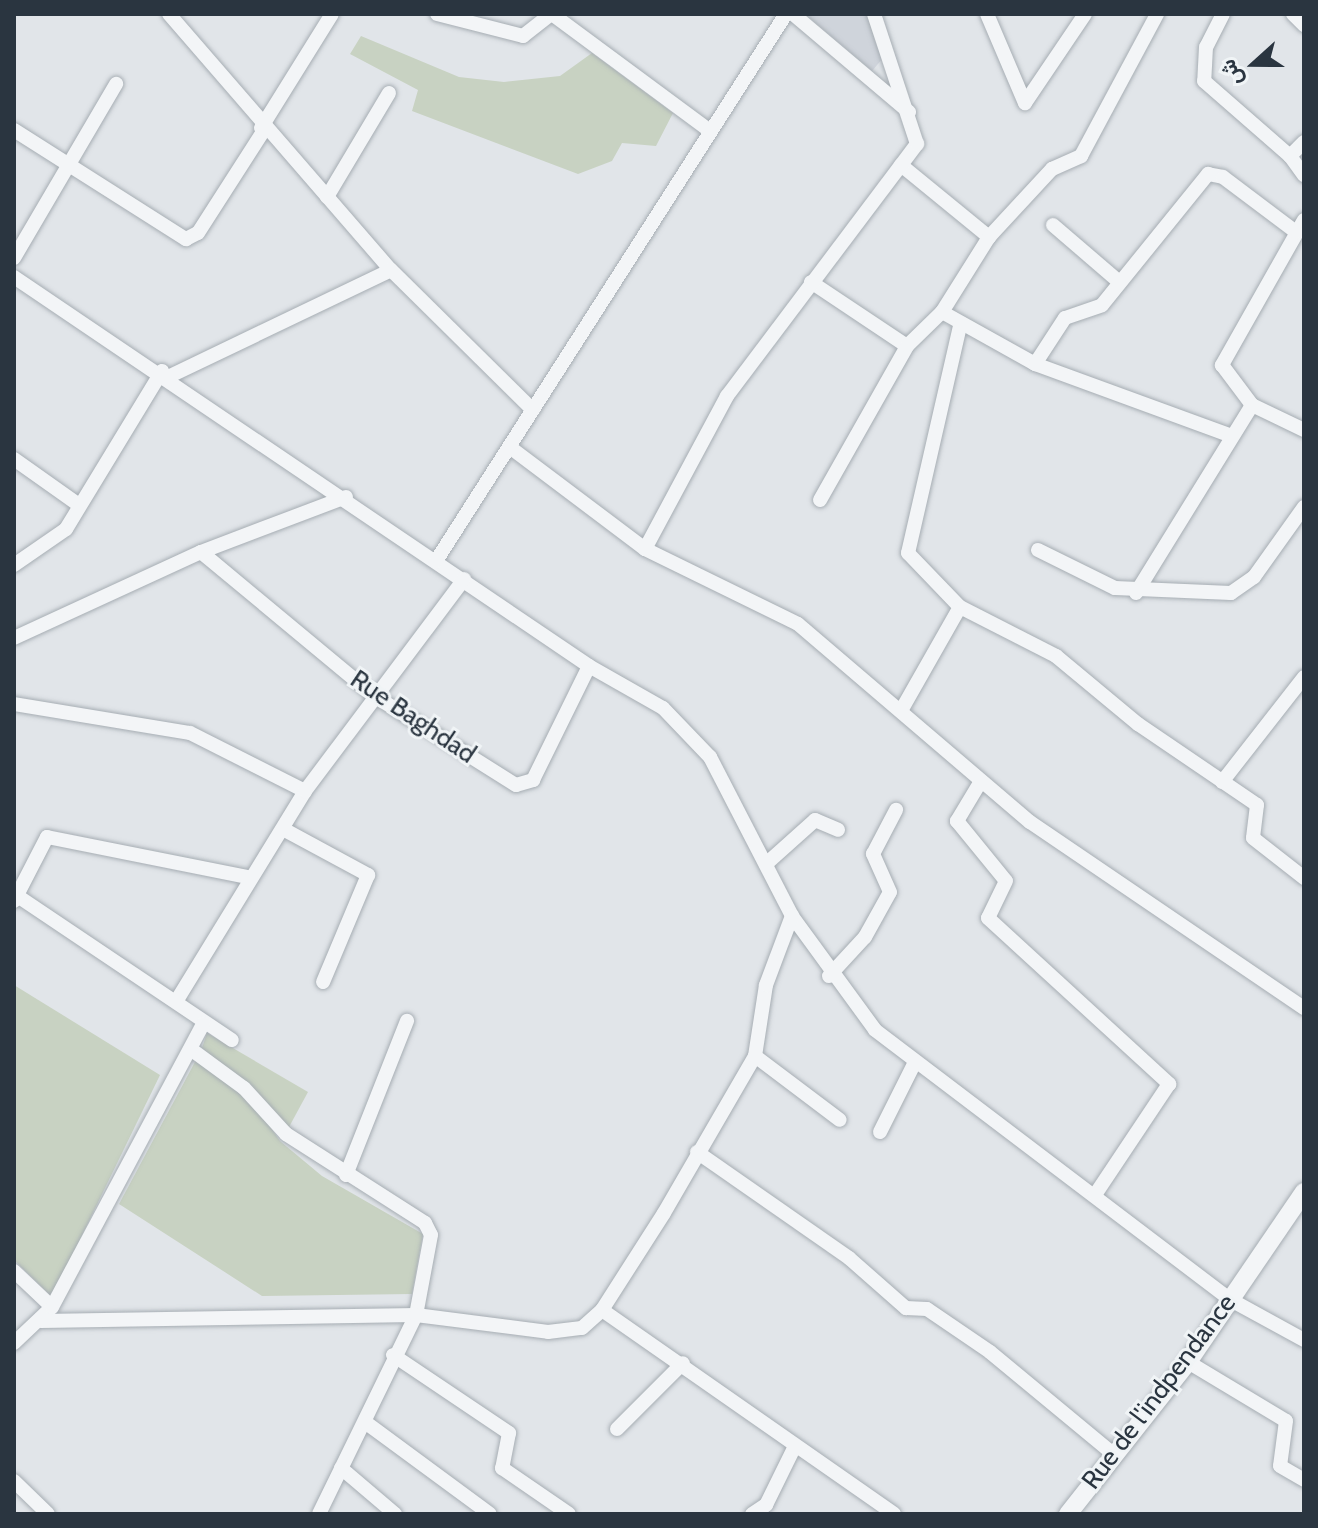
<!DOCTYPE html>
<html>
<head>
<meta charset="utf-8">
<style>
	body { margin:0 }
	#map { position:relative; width:1318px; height:1528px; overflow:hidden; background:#e1e5e9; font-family:Cabin,Vazirmatn,sans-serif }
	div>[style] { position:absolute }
	.built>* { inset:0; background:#cfd4db }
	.green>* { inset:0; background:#c8d2c2 }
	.roads { filter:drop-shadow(0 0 2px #a6adb3) drop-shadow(0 0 2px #a6adb3) }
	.minor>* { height:14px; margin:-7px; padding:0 7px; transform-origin:7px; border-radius:7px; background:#f3f5f7 }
	.tertiary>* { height:18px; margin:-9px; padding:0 9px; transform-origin:9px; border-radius:9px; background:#f3f5f7 }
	span { translate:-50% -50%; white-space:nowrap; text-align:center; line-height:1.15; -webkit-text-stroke:6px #f0f4f6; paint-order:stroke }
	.street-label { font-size:26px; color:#2a3540 }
	.frame { position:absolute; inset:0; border:16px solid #2a3540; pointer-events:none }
	.north { position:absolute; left:1214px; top:24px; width:80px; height:80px; -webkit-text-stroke:6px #f0f4f6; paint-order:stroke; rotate:249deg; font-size:22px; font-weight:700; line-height:32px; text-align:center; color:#2a3540 }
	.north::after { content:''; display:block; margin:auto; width:28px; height:36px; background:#2a3540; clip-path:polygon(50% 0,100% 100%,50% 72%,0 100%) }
</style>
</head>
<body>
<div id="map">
	<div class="built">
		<i style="clip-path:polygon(805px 14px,866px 14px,883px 58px,872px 71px)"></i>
	</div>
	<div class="green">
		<i style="clip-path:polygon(361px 36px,459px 77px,504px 82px,560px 76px,592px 53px,673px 113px,656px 146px,622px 143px,612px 161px,578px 174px,412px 111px,418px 90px,350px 54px)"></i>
		<i style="clip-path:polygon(14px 985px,160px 1075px,52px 1297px,14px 1260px)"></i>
		<i style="clip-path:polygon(207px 1033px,308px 1092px,289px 1127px,202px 1048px)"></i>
		<i style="clip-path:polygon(196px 1060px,251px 1099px,280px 1141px,322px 1176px,423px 1234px,412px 1294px,262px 1296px,119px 1204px)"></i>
	</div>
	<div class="roads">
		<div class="minor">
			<i style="left:169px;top:14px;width:339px;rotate:49.1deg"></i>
			<i style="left:391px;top:270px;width:199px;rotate:44.6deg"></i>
			<i style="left:437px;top:14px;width:89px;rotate:14.3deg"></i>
			<i style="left:523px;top:36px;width:36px;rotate:-38deg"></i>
			<i style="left:552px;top:14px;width:197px;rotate:36.5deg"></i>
			<i style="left:793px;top:14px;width:152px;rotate:40.2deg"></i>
			<i style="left:987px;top:14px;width:97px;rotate:66.9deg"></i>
			<i style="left:1025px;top:103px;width:107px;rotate:-56deg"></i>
			<i style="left:1223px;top:14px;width:37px;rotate:117deg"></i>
			<i style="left:1206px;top:47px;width:34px;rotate:93deg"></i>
			<i style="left:1204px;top:81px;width:114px;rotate:41.1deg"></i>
			<i style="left:1293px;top:14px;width:16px;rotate:45deg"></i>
			<i style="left:261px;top:128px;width:134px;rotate:-58.1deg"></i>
			<i style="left:14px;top:130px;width:204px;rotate:32.4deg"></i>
			<i style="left:186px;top:239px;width:13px;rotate:-27deg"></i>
			<i style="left:198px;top:233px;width:122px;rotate:-57.3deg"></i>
			<i style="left:1304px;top:142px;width:20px;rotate:135deg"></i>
			<i style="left:1290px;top:156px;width:24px;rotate:54deg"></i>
			<i style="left:901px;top:165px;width:114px;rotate:39.3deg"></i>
			<i style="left:327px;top:197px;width:121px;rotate:-59.2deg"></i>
			<i style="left:1304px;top:220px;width:167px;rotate:119.5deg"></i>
			<i style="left:1222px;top:365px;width:50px;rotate:53.1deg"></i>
			<i style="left:1252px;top:405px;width:58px;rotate:25.7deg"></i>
			<i style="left:1053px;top:225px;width:86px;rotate:40.7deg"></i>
			<i style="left:14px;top:258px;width:202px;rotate:-59.6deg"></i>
			<i style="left:14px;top:277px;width:694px;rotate:34.08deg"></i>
			<i style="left:589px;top:666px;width:85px;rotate:29.6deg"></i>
			<i style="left:663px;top:708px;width:68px;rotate:46.2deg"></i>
			<i style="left:710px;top:757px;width:179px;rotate:62.7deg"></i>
			<i style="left:792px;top:916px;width:141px;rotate:53.9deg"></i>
			<i style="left:875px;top:1030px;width:447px;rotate:37.2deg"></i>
			<i style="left:1231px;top:1300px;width:83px;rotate:28.7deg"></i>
			<i style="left:811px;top:282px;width:115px;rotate:33.7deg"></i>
			<i style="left:942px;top:312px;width:107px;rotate:29.2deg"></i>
			<i style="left:1035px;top:364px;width:207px;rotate:20.1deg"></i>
			<i style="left:960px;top:326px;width:233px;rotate:102.9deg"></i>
			<i style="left:908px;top:553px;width:75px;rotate:46.1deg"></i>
			<i style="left:960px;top:607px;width:108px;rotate:27deg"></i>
			<i style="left:1056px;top:656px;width:107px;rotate:39.7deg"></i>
			<i style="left:1138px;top:724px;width:144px;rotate:34.2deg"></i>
			<i style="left:1257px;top:805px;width:33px;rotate:97deg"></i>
			<i style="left:1253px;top:838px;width:65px;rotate:38.1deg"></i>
			<i style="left:1035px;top:364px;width:55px;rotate:-56.9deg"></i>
			<i style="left:1065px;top:318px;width:39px;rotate:-19deg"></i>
			<i style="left:1102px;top:305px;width:169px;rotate:-51deg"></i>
			<i style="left:1208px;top:174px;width:15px;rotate:11deg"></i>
			<i style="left:1223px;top:177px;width:91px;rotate:37deg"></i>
			<i style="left:170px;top:376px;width:245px;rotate:-25.6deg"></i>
			<i style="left:511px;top:448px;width:168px;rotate:37deg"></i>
			<i style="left:645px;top:549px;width:170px;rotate:26.1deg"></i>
			<i style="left:798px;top:624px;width:305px;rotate:40.5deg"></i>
			<i style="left:1030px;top:822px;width:331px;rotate:34.2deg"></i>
			<i style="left:14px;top:459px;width:80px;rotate:35.3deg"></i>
			<i style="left:820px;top:500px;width:177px;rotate:-60.5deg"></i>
			<i style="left:907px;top:346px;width:49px;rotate:-44.2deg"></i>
			<i style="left:942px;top:312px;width:89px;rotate:-57.9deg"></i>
			<i style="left:989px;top:237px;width:93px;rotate:-47.2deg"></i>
			<i style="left:1052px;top:169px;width:32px;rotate:-24deg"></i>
			<i style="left:1081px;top:156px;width:161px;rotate:-61.8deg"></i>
			<i style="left:645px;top:549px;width:174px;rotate:-61.8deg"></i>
			<i style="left:727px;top:396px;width:316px;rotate:-53deg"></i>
			<i style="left:917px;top:144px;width:137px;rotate:-108.3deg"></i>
			<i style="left:1038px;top:550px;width:86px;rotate:26.3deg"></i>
			<i style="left:1115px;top:588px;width:116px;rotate:2.5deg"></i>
			<i style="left:1231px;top:593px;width:28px;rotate:-35deg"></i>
			<i style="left:1254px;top:577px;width:86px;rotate:-54.5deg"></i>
			<i style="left:201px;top:552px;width:224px;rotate:39.7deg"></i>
			<i style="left:373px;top:695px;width:169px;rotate:32.2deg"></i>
			<i style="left:516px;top:785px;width:18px;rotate:-16deg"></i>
			<i style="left:533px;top:780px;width:127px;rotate:-63.8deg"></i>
			<i style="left:436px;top:561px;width:649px;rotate:-57.39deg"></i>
			<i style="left:14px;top:565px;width:63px;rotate:-34.7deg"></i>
			<i style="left:66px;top:529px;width:185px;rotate:-58.7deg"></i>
			<i style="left:1136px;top:593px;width:221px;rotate:-58.3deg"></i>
			<i style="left:14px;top:638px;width:206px;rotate:-24.7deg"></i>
			<i style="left:201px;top:552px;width:155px;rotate:-20.8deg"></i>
			<i style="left:14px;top:704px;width:178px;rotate:9.4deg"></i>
			<i style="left:190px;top:733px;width:129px;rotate:26.8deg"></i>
			<i style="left:902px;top:709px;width:117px;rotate:-60.4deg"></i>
			<i style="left:981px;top:781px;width:47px;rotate:121deg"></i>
			<i style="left:957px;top:821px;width:77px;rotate:50.8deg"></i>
			<i style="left:1006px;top:881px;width:41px;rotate:115.9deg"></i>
			<i style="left:988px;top:918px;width:246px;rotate:42.5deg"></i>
			<i style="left:1169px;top:1084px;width:133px;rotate:123.7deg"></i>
			<i style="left:1222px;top:782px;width:133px;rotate:-52deg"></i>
			<i style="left:283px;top:829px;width:97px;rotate:28.4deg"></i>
			<i style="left:368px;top:875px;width:116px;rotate:112.8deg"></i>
			<i style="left:766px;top:864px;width:66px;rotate:-41.9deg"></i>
			<i style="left:815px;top:820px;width:25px;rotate:23deg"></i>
			<i style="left:16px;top:895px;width:260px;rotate:33.9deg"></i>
			<i style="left:14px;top:901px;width:72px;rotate:-62.7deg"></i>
			<i style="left:47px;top:837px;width:205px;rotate:11.3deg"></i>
			<i style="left:829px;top:976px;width:53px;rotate:-47.3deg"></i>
			<i style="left:865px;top:937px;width:51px;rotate:-60.9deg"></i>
			<i style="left:890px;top:892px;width:42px;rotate:-114.1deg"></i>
			<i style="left:873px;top:854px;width:50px;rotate:-62.4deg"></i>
			<i style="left:177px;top:1000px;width:245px;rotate:-58.5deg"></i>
			<i style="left:305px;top:791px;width:265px;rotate:-53.1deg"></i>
			<i style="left:192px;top:1050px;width:64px;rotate:36.2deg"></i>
			<i style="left:244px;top:1088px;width:62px;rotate:47.6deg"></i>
			<i style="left:286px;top:1134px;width:165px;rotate:32.6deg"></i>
			<i style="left:425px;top:1223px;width:13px;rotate:63deg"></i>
			<i style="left:431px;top:1235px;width:81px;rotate:100.6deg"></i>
			<i style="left:416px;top:1315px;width:221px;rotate:116deg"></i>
			<i style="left:755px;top:1056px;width:106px;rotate:37deg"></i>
			<i style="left:880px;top:1132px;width:78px;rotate:-63.4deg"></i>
			<i style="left:697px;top:1152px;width:185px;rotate:34.9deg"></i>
			<i style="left:849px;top:1258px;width:76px;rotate:41.3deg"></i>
			<i style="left:906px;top:1308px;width:21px;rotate:3deg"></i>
			<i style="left:927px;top:1309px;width:76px;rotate:34.3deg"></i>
			<i style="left:990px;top:1352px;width:157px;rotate:39.6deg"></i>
			<i style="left:346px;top:1175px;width:166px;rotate:-68.4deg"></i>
			<i style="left:14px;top:1271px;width:52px;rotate:43.5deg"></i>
			<i style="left:602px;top:1310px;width:356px;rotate:34.9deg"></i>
			<i style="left:41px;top:1321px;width:375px;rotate:-0.9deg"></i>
			<i style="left:416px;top:1315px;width:133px;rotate:7.3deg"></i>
			<i style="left:548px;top:1332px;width:34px;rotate:-7deg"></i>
			<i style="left:582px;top:1328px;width:27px;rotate:-42deg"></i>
			<i style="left:602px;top:1310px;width:115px;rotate:-57.4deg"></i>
			<i style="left:664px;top:1213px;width:181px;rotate:-59.9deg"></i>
			<i style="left:755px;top:1056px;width:72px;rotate:-81.2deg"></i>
			<i style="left:766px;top:985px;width:74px;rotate:-69.4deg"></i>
			<i style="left:14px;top:1343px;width:52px;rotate:-43.5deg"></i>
			<i style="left:52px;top:1307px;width:321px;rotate:-61.9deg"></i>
			<i style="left:393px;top:1355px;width:140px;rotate:33.9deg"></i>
			<i style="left:509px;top:1433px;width:36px;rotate:101deg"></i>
			<i style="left:502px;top:1468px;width:81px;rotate:34.5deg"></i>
			<i style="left:1188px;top:1362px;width:114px;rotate:31deg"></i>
			<i style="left:1286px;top:1421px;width:45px;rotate:97.6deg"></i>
			<i style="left:1280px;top:1466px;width:28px;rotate:30deg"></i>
			<i style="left:365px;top:1422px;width:155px;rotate:36.4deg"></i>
			<i style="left:617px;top:1429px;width:93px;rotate:-45deg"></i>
			<i style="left:341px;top:1468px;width:71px;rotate:40.4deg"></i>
			<i style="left:14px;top:1481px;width:47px;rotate:44.1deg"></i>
			<i style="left:752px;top:1514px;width:17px;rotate:-33deg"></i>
			<i style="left:766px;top:1505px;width:66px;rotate:-63.8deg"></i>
		</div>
		<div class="tertiary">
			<i style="left:1068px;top:1514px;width:194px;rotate:-51.7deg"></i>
			<i style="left:1188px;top:1362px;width:206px;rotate:-55.7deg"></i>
		</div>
	</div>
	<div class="street-label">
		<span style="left:413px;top:717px;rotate:34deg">Rue Baghdad</span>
		<span style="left:1159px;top:1392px;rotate:-53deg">Rue de l'indpendance</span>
	</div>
	<div class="frame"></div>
	<div class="north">ش</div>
</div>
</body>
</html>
